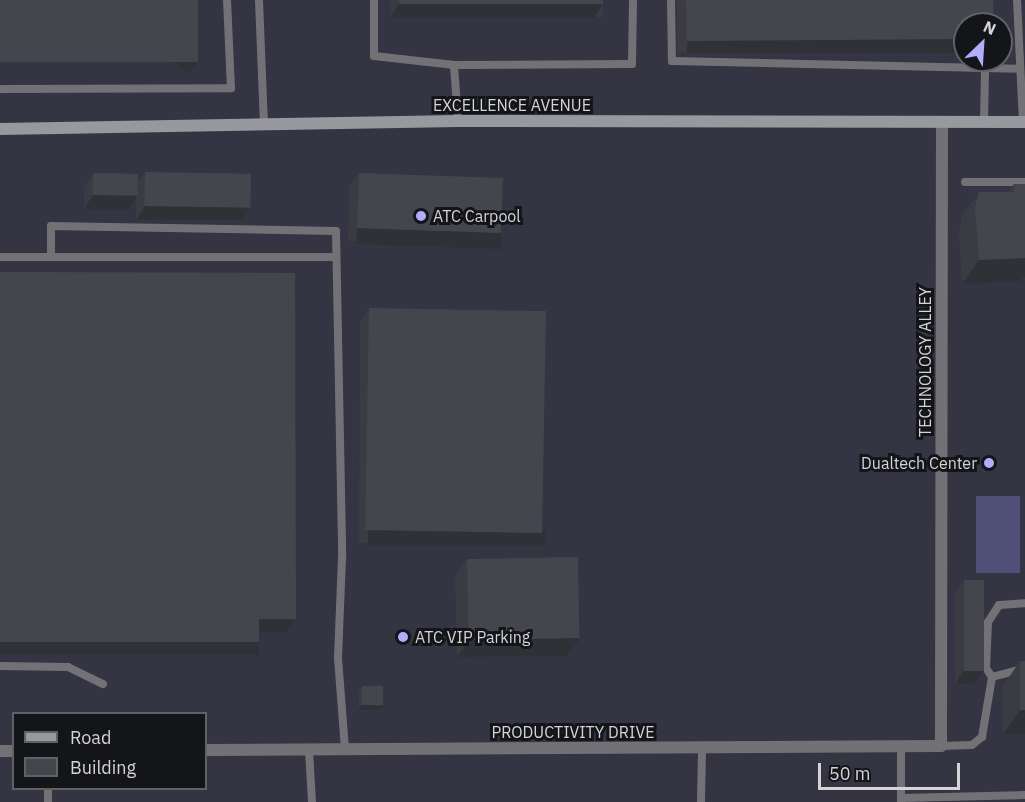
<!DOCTYPE html>
<html>
<head>
<meta charset="utf-8">
<style>
	body { margin:0 }
	#map { position:relative; width:1025px; height:802px; overflow:hidden; background:#2c2c34; font-family:"IBM Plex Sans",sans-serif }
	div>[style] { position:absolute }
	.built>* { inset:0; background:#343442 }
	.green>* { inset:0; background:#504f77; transform-origin:0 0 }
	.lane>* { height:8px; margin:-4px; padding:0 4px; transform-origin:4px; border-radius:4px; background:#727276 }
	.street>* { height:12px; margin:-6px; padding:0 6px; transform-origin:6px; border-radius:6px; background:#727276 }
	.secondary>* { height:12px; margin:-6px; padding:0 6px; transform-origin:6px; border-radius:6px; background:#98999f }
	.wall>* { inset:0; background:#3b3b43; transform-origin:0 0 }
	.shaded-wall>* { inset:0; background:#303037; transform-origin:0 0 }
	.building>* { inset:0; background:#45454e; transform-origin:0 0 }
	.dots>* { width:16px; height:16px; translate:-50% -50%; box-sizing:border-box; border:3px solid #141518; border-radius:50% }
	span { translate:-50% -50%; white-space:nowrap; text-align:center; line-height:1.15; -webkit-text-stroke:6px #141518; paint-order:stroke }
	.street-label { font-size:16px; color:#d3d3d8 }
	.poi-label { font-size:16px; color:#d3d3d8 }
	.left { translate:0 -50%; text-align:left }
	.right { translate:-100% -50%; text-align:right }
	.legend { position:absolute; left:12px; top:712px; width:195px; height:78px; box-sizing:border-box; background:#141518; border:2px solid #606165; margin:0; padding:8px 10px; list-style:none; font-size:18px; color:#d3d3d8 }
	.legend li { display:flex; align-items:center; gap:12px; height:30px }
	.legend b { width:30px; border:2px solid #606165 }
	.north { position:absolute; left:953px; top:12px; width:60px; height:60px; box-sizing:border-box; background:#141518; border:2px solid #606165; border-radius:50%; rotate:25deg; font-size:16px; font-weight:700; line-height:24px; text-align:center; color:#d3d3d8 }
	.north::after { content:''; display:block; margin:auto; width:21px; height:27px; background:#b0aefa; clip-path:polygon(50% 0,100% 100%,50% 72%,0 100%) }
	.scale { position:absolute; left:818px; top:763px; width:142px; height:27px; box-sizing:border-box; border:3px solid #d3d3d8; border-top:0; padding-left:8px; font-size:18px; line-height:21px; white-space:nowrap; color:#d3d3d8; -webkit-text-stroke:4px #141518; paint-order:stroke }
</style>
</head>
<body>
<div id="map">
	<div class="built">
		<i style="clip-path:polygon(evenodd,0 0,1025px 0,1025px 802px,0 802px,0 0,965px 24px,1001px 24px,1001px 60px,965px 60px,965px 24px,0 0,14px 714px,206px 714px,206px 788px,14px 788px,14px 714px)"></i>
	</div>
	<div class="green">
		<i style="left:976px;top:496px;width:44px;height:77px"></i>
	</div>
	<div class="lane">
		<i style="left:259px;top:0;width:126px;rotate:87.7deg"></i>
		<i style="left:374px;top:0;width:56px;rotate:90deg"></i>
		<i style="left:374px;top:56px;width:81px;rotate:6.4deg"></i>
		<i style="left:454px;top:65px;width:178px;rotate:-0.3deg"></i>
		<i style="left:632px;top:64px;width:64px;rotate:-89.1deg"></i>
		<i style="left:671px;top:0;width:61px;rotate:89.1deg"></i>
		<i style="left:672px;top:61px;width:347px;rotate:1.3deg"></i>
		<i style="left:1017px;top:0;width:122px;rotate:87.2deg"></i>
		<i style="left:454px;top:65px;width:56px;rotate:85.9deg"></i>
		<i style="left:0;top:89px;width:231px;rotate:-0.2deg"></i>
		<i style="left:231px;top:88px;width:88px;rotate:-92.6deg"></i>
		<i style="left:984px;top:123px;width:54px;rotate:-88.9deg"></i>
		<i style="left:965px;top:182px;width:60px"></i>
		<i style="left:51px;top:256px;width:30px;rotate:-90deg"></i>
		<i style="left:51px;top:226px;width:285px;rotate:1deg"></i>
		<i style="left:336px;top:231px;width:327px;rotate:88.9deg"></i>
		<i style="left:342px;top:558px;width:100px;rotate:92.3deg"></i>
		<i style="left:338px;top:658px;width:92px;rotate:85.6deg"></i>
		<i style="left:0;top:257px;width:336px"></i>
		<i style="left:0;top:666px;width:68px;rotate:0.8deg"></i>
		<i style="left:68px;top:667px;width:39px;rotate:26deg"></i>
		<i style="left:992px;top:677px;width:34px;rotate:-15deg"></i>
		<i style="left:941px;top:746px;width:31px;rotate:-2deg"></i>
		<i style="left:972px;top:745px;width:13px;rotate:-39deg"></i>
		<i style="left:982px;top:737px;width:61px;rotate:-80.5deg"></i>
		<i style="left:992px;top:677px;width:11px;rotate:-124deg"></i>
		<i style="left:986px;top:668px;width:46px;rotate:-87.5deg"></i>
		<i style="left:988px;top:622px;width:20px;rotate:-57deg"></i>
		<i style="left:999px;top:605px;width:26px;rotate:-4deg"></i>
		<i style="left:309px;top:750px;width:52px;rotate:86.7deg"></i>
		<i style="left:48px;top:788px;width:14px;rotate:90deg"></i>
		<i style="left:901px;top:798px;width:124px;rotate:-1.4deg"></i>
		<i style="left:701px;top:802px;width:54px;rotate:-88.9deg"></i>
		<i style="left:901px;top:802px;width:56px;rotate:-90deg"></i>
	</div>
	<div class="street">
		<i style="left:206px;top:750px;width:735px;rotate:-0.31deg"></i>
		<i style="left:941px;top:746px;width:624px;rotate:-89.91deg"></i>
		<i style="left:0;top:751px;width:14px"></i>
	</div>
	<div class="secondary">
		<i style="left:0;top:129px;width:458px;rotate:-1deg"></i>
		<i style="left:458px;top:121px;width:567px;rotate:0.1deg"></i>
	</div>
	<div class="wall">
		<i style="left:390px;top:0;width:213px;height:17px"></i>
		<i style="clip-path:polygon(677px 0,993px 0,677px 54px)"></i>
		<i style="clip-path:polygon(145px 172px,242px 220px,136px 220px,136px 198px,128px 209px,84px 209px,84px 187px,93px 173px,138px 182px)"></i>
		<i style="clip-path:polygon(359px 173px,502px 233px,492px 246px,348px 241px,349px 187px)"></i>
		<i style="clip-path:polygon(1014px 184px,1025px 184px,1025px 277px,1023px 277px,1020px 281px,962px 284px,959px 232px,962px 216px,979px 192px,1008px 192px)"></i>
		<i style="clip-path:polygon(369px 308px,536px 544px,359px 543px,360px 322px)"></i>
		<i style="clip-path:polygon(467px 559px,567px 656px,457px 657px,455px 576px)"></i>
		<i style="clip-path:polygon(964px 580px,974px 684px,955px 684px,955px 593px)"></i>
		<i style="clip-path:polygon(1020px 661px,1025px 661px,1025px 734px,1003px 734px,1003px 686px)"></i>
		<i style="clip-path:polygon(362px 686px,382px 706px,379px 710px,358px 710px,359px 691px)"></i>
	</div>
	<div class="shaded-wall">
		<i style="clip-path:polygon(399px 4px,603px 4px,594px 18px,390px 17px)"></i>
		<i style="left:965px;top:39px;width:14px;height:278px;rotate:90deg"></i>
		<i style="left:199px;top:61px;width:16px;height:199px;rotate:128deg"></i>
		<i style="clip-path:polygon(93px 195px,138px 195px,128px 209px,84px 209px)"></i>
		<i style="clip-path:polygon(145px 206px,251px 207px,242px 220px,136px 220px)"></i>
		<i style="left:357px;top:228px;width:145px;height:16px;rotate:2deg"></i>
		<i style="clip-path:polygon(1025px 258px,1025px 277px,1023px 277px,1020px 281px,962px 284px,979px 260px)"></i>
		<i style="left:368px;top:530px;width:177px;height:16px"></i>
		<i style="clip-path:polygon(259px 619px,296px 619px,287px 632px,249px 632px)"></i>
		<i style="clip-path:polygon(580px 638px,567px 656px,457px 657px,469px 640px)"></i>
		<i style="left:0;top:642px;width:259px;height:13px"></i>
		<i style="clip-path:polygon(964px 671px,984px 671px,974px 684px,955px 684px)"></i>
		<i style="clip-path:polygon(361px 705px,382px 706px,379px 710px,358px 710px)"></i>
		<i style="clip-path:polygon(1020px 710px,1025px 710px,1025px 734px,1003px 734px)"></i>
	</div>
	<div class="building">
		<i style="left:0;top:0;width:198px;height:62px"></i>
		<i style="left:399px;top:0;width:204px;height:4px"></i>
		<i style="clip-path:polygon(686px 0,993px 0,994px 24px,965px 24px,965px 39px,687px 41px)"></i>
		<i style="left:145px;top:172px;width:106px;height:34px;rotate:1deg"></i>
		<i style="left:93px;top:173px;width:45px;height:22px;rotate:1deg"></i>
		<i style="left:359px;top:173px;width:144px;height:55px;rotate:2deg"></i>
		<i style="clip-path:polygon(1014px 184px,1025px 184px,1025px 258px,979px 260px,975px 208px,979px 192px,1014px 192px)"></i>
		<i style="clip-path:polygon(0 272px,295px 273px,296px 619px,259px 619px,259px 642px,0 642px)"></i>
		<i style="left:369px;top:308px;width:177px;height:222px;rotate:1deg"></i>
		<i style="left:578px;top:557px;width:81px;height:111px;rotate:89deg"></i>
		<i style="left:964px;top:580px;width:20px;height:91px"></i>
		<i style="left:1020px;top:661px;width:5px;height:49px"></i>
		<i style="left:362px;top:686px;width:21px;height:19px"></i>
	</div>
	<div class="dots">
		<i style="left:421px;top:216px;background:#b0aefa"></i>
		<i style="left:989px;top:463px;background:#b0aefa"></i>
		<i style="left:403px;top:637px;background:#b0aefa"></i>
	</div>
	<div class="street-label">
		<span style="left:512px;top:105px">EXCELLENCE AVENUE</span>
		<span style="left:925px;top:362px;rotate:-90deg">TECHNOLOGY ALLEY</span>
		<span style="left:573px;top:732px">PRODUCTIVITY DRIVE</span>
	</div>
	<div class="poi-label">
		<span class="left" style="left:433px;top:216px">ATC Carpool</span>
		<span class="right" style="left:977px;top:463px">Dualtech Center</span>
		<span class="left" style="left:415px;top:637px">ATC VIP Parking</span>
	</div>
	<ul class="legend">
	<li><b style="height:8px;background:#98999f"></b>Road</li>
	<li><b style="height:16px;background:#45454e"></b>Building</li>
	</ul>
	<div class="north">N</div>
	<div class="scale">50 m</div>
</div>
</body>
</html>
